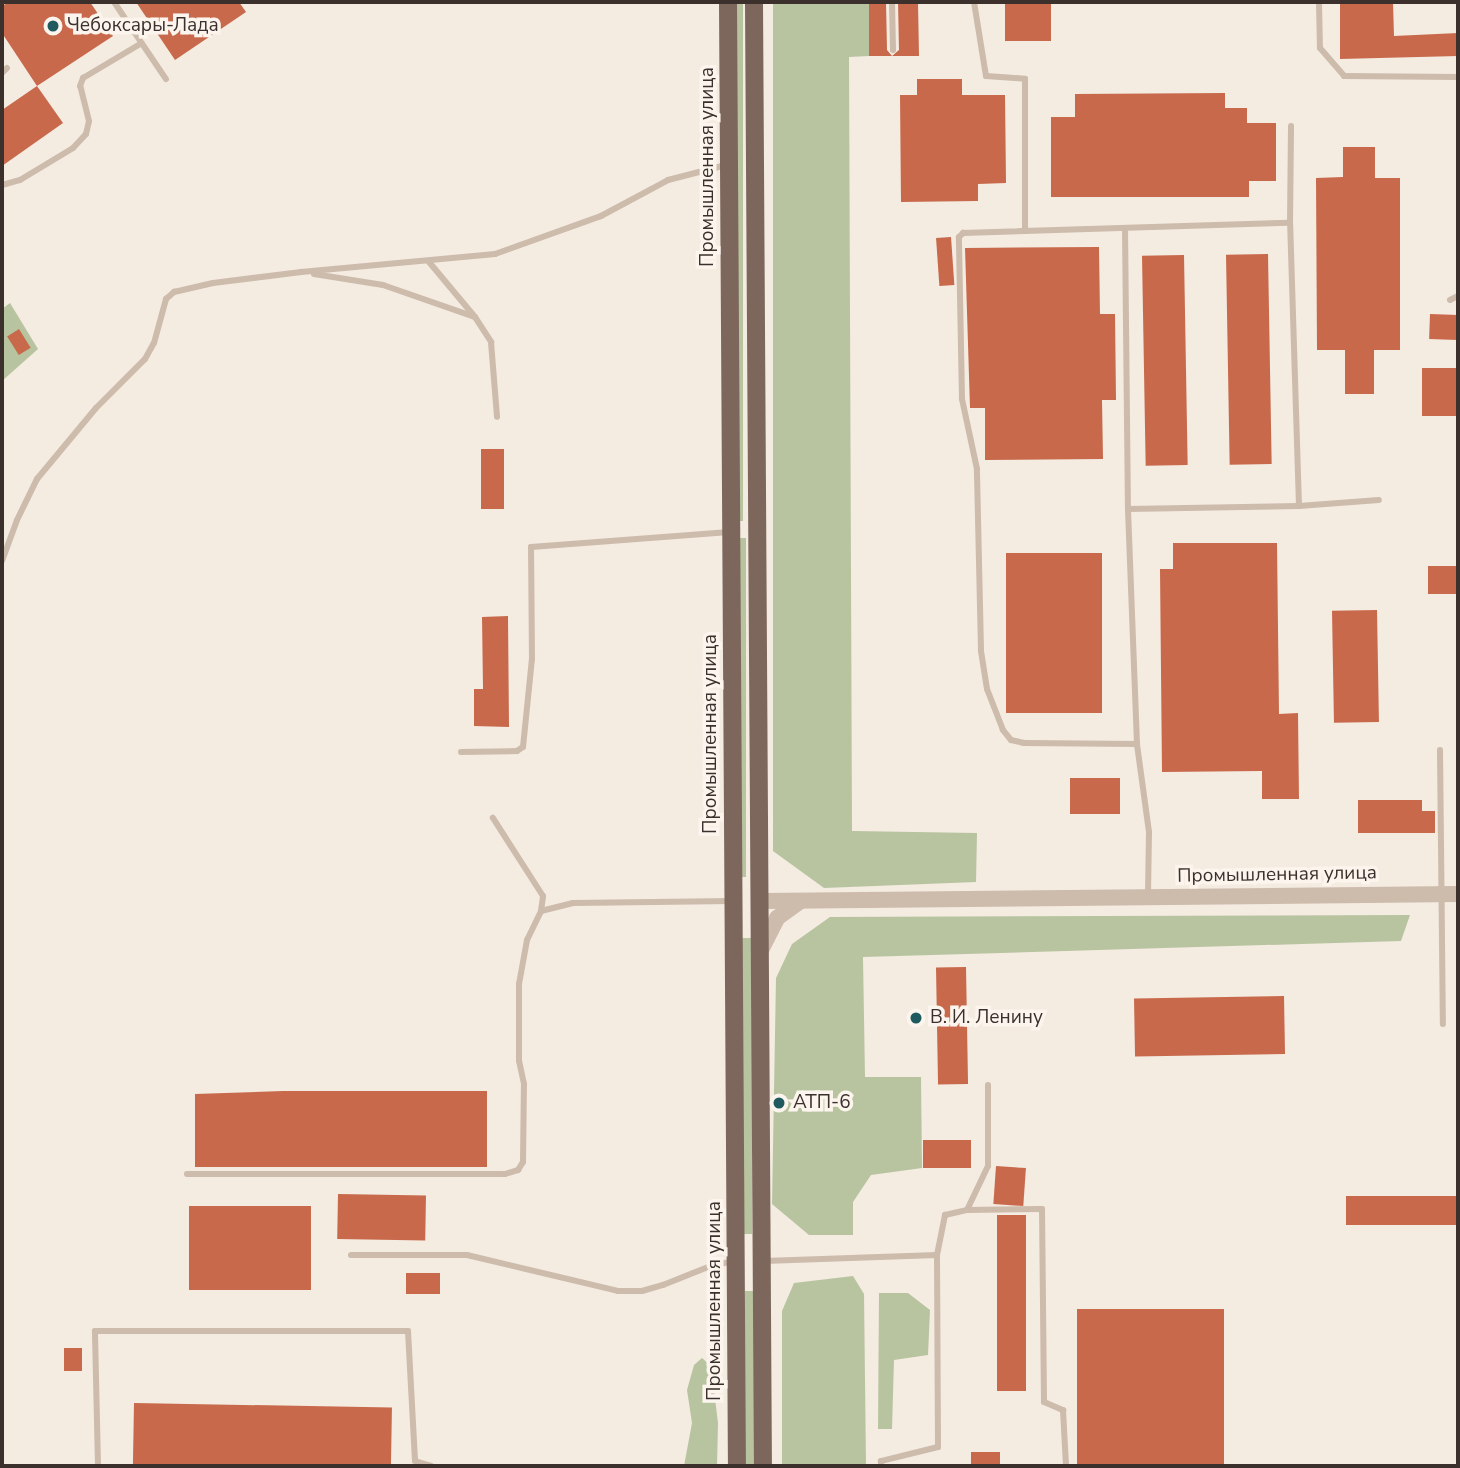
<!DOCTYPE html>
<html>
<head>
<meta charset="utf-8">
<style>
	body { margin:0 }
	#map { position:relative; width:1460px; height:1468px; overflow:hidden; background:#f4ebe1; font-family:"Nunito Sans",sans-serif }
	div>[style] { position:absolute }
	.green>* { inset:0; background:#b8c4a0; transform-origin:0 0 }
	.building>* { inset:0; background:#c8694b; transform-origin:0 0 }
	.service>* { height:6px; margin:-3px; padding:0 3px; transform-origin:3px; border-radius:3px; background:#cdbbac }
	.tertiary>* { height:16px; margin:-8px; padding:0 8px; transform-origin:8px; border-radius:8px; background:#cdbbac }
	.primary>* { height:18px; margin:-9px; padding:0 9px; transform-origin:9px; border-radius:9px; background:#7d675c }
	.dots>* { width:19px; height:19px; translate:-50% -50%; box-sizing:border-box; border:4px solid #fbf5ee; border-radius:50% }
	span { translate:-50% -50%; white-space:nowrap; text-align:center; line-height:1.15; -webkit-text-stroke:7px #fbf5ee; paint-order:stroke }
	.poi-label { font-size:19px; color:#3b302b }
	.left { translate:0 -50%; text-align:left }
	.street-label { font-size:19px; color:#3b302b }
	.frame { position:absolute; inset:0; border:4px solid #3b302b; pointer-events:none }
</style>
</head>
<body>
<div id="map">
	<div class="green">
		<i style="left:736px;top:2px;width:7px;height:519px"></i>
		<i style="clip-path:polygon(773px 2px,869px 2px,869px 56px,849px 57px,852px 831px,977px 833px,976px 882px,824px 888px,773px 851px)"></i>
		<i style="clip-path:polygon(10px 303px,38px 349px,2px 381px,2px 309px)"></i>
		<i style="left:738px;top:538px;width:8px;height:339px"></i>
		<i style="clip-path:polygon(1410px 915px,1401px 941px,863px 957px,865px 1077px,921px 1077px,922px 1168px,871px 1175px,853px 1202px,853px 1235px,809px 1235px,772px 1204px,776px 978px,792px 944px,830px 917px)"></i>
		<i style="left:742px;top:938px;width:10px;height:296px"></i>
		<i style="clip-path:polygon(853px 1276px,864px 1294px,866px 1466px,782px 1466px,782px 1311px,794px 1283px)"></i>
		<i style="left:745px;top:1291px;width:9px;height:175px"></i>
		<i style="clip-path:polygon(879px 1293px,908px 1293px,930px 1310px,928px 1355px,894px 1360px,892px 1429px,878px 1429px)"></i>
		<i style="clip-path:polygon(702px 1358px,711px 1366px,718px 1423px,717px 1466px,684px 1466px,692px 1423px,687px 1390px,694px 1365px)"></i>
	</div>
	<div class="building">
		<i style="clip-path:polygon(9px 2px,90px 2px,113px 36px,37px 86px,2px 33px,2px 6px)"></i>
		<i style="clip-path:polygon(136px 2px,239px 2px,246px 12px,175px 60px)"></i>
		<i style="clip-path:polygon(869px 2px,886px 2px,887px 50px,892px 56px,899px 50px,898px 2px,918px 2px,919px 56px,869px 56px)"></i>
		<i style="left:1005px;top:2px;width:46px;height:39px"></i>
		<i style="clip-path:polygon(1340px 2px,1393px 2px,1394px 36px,1458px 33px,1458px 56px,1340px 59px)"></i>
		<i style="clip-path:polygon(917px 79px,962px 79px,962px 95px,1005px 95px,1006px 183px,978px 184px,978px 201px,901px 202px,900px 95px,917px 95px)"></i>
		<i style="clip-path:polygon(37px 86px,63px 123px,2px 166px,2px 110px)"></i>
		<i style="clip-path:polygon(1225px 93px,1225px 108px,1247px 108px,1247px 123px,1276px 123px,1276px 181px,1249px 181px,1249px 197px,1051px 197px,1051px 117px,1075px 117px,1075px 94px)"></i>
		<i style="clip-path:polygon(1343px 147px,1375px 147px,1375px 178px,1400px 178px,1400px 350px,1374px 350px,1374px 394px,1345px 394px,1345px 350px,1317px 350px,1316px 178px,1343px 177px)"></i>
		<i style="left:951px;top:237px;width:48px;height:15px;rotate:86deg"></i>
		<i style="clip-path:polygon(1099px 247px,1100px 314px,1115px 314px,1116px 400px,1102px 400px,1103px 459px,985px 460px,985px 408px,970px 408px,965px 248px)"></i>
		<i style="left:1268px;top:254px;width:210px;height:42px;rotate:89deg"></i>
		<i style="left:1184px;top:255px;width:210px;height:42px;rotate:89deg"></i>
		<i style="left:1430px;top:314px;width:28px;height:25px;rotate:2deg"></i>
		<i style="left:19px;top:329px;width:22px;height:14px;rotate:58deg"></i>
		<i style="left:1422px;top:368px;width:36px;height:48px"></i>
		<i style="left:481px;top:449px;width:23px;height:60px"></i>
		<i style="clip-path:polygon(1173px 543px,1277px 543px,1279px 714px,1298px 713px,1299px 799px,1262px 799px,1262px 771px,1162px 772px,1160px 569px,1173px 569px)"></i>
		<i style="left:1006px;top:553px;width:96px;height:160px"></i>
		<i style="left:1428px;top:566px;width:30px;height:28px"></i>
		<i style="left:1377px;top:610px;width:112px;height:45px;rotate:89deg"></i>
		<i style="clip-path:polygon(508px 616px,509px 727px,474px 726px,474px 689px,483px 689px,482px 617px)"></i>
		<i style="left:1070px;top:778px;width:50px;height:36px"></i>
		<i style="clip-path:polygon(1358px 800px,1422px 800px,1422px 811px,1435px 811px,1435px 833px,1358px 833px)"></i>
		<i style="left:966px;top:967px;width:117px;height:30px;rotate:89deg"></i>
		<i style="left:1284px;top:996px;width:58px;height:150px;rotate:89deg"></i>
		<i style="clip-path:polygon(283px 1091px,487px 1091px,487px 1167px,195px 1167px,195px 1094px)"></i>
		<i style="left:923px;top:1140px;width:48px;height:28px"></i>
		<i style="left:996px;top:1166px;width:30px;height:38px;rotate:4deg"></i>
		<i style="left:338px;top:1194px;width:88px;height:45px;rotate:1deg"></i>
		<i style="left:1458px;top:1196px;width:29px;height:112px;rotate:90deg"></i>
		<i style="left:189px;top:1206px;width:122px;height:84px"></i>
		<i style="left:997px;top:1215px;width:29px;height:176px"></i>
		<i style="left:406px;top:1273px;width:34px;height:21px"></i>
		<i style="left:1224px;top:1309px;width:157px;height:147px;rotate:90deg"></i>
		<i style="left:64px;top:1348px;width:18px;height:23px"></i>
		<i style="left:134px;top:1403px;width:258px;height:63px;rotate:1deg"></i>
		<i style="left:971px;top:1452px;width:29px;height:14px"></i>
	</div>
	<div class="service">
		<i style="left:114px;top:2px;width:93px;rotate:56deg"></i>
		<i style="left:892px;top:2px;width:48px;rotate:88.8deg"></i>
		<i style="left:974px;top:2px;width:75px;rotate:80.8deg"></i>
		<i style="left:986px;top:76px;width:39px;rotate:4deg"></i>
		<i style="left:1025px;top:79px;width:152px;rotate:90deg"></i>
		<i style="left:1319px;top:2px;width:46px;rotate:88.8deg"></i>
		<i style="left:1320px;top:48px;width:37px;rotate:49deg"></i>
		<i style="left:1344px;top:76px;width:114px;rotate:0.5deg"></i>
		<i style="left:2px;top:73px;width:7px;rotate:-45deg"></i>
		<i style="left:2px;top:185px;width:19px;rotate:-16deg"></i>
		<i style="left:20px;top:180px;width:62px;rotate:-31.1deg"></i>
		<i style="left:73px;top:148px;width:19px;rotate:-47deg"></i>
		<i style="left:86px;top:134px;width:13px;rotate:-77deg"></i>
		<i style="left:89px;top:121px;width:36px;rotate:-104deg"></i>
		<i style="left:80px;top:86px;width:9px;rotate:-69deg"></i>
		<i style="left:83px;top:78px;width:66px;rotate:-30.8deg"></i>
		<i style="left:1125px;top:228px;width:281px;rotate:89.4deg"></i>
		<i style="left:314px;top:274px;width:70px;rotate:9.1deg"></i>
		<i style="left:383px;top:285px;width:97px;rotate:19.2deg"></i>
		<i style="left:475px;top:317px;width:72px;rotate:-129.9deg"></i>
		<i style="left:1450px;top:300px;width:9px;rotate:-27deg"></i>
		<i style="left:475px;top:317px;width:30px;rotate:57deg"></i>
		<i style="left:491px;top:342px;width:75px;rotate:85.4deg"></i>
		<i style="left:1299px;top:506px;width:80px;rotate:-4.3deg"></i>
		<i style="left:2px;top:561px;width:44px;rotate:-69.9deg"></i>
		<i style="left:17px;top:520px;width:46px;rotate:-64deg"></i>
		<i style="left:37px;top:479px;width:92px;rotate:-50.3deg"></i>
		<i style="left:96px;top:408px;width:69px;rotate:-45deg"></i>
		<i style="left:145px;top:359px;width:18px;rotate:-61deg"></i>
		<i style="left:154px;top:343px;width:46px;rotate:-74.7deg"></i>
		<i style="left:166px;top:299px;width:11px;rotate:-41deg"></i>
		<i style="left:174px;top:292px;width:40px;rotate:-13deg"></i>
		<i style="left:213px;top:283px;width:89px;rotate:-7.1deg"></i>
		<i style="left:301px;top:272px;width:195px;rotate:-5.3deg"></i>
		<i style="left:495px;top:254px;width:113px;rotate:-19.7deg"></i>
		<i style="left:601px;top:216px;width:76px;rotate:-28.2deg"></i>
		<i style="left:668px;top:180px;width:60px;rotate:-14.5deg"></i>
		<i style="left:1137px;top:744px;width:113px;rotate:-179.5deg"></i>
		<i style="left:1024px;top:743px;width:13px;rotate:-167deg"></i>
		<i style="left:1011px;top:740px;width:13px;rotate:-129deg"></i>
		<i style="left:1003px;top:730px;width:44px;rotate:-111.3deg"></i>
		<i style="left:987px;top:689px;width:39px;rotate:-99deg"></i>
		<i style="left:981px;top:650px;width:181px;rotate:-91.3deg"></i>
		<i style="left:977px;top:469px;width:72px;rotate:-102.1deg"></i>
		<i style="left:962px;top:399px;width:162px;rotate:-91.1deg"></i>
		<i style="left:959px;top:237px;width:6px;rotate:-45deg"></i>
		<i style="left:963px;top:233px;width:327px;rotate:-1.8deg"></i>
		<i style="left:1440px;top:750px;width:274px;rotate:89.4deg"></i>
		<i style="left:461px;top:752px;width:56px;rotate:-1deg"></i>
		<i style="left:517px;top:751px;width:7px;rotate:-34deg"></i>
		<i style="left:523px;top:747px;width:88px;rotate:-84.2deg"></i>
		<i style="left:532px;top:659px;width:112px;rotate:-90.5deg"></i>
		<i style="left:531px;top:547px;width:199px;rotate:-4.3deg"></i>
		<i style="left:1148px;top:895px;width:63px;rotate:-89.1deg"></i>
		<i style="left:1149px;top:832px;width:89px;rotate:-97.8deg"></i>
		<i style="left:1137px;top:744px;width:235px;rotate:-92.2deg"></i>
		<i style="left:1128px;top:509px;width:171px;rotate:-1deg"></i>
		<i style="left:1299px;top:506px;width:283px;rotate:-91.8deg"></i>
		<i style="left:1290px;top:223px;width:97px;rotate:-89.4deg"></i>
		<i style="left:541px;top:911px;width:33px;rotate:-14deg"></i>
		<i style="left:573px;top:903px;width:159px;rotate:-0.7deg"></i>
		<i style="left:187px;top:1174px;width:318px"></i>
		<i style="left:505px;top:1174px;width:14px;rotate:-17deg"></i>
		<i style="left:518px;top:1170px;width:9px;rotate:-58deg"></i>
		<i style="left:523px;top:1162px;width:78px;rotate:-89.3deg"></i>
		<i style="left:524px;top:1084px;width:24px;rotate:-102deg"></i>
		<i style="left:519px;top:1061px;width:77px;rotate:-90deg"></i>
		<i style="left:519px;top:984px;width:45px;rotate:-79.7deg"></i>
		<i style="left:527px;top:940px;width:32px;rotate:-64deg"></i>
		<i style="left:541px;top:911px;width:15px;rotate:-82deg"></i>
		<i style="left:543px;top:896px;width:93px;rotate:-122.7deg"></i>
		<i style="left:967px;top:1210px;width:49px;rotate:-64.5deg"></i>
		<i style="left:988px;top:1166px;width:81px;rotate:-90deg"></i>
		<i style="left:351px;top:1255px;width:116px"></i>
		<i style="left:467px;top:1255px;width:155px;rotate:13.4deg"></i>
		<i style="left:618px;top:1291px;width:24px"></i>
		<i style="left:642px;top:1291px;width:22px;rotate:-16deg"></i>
		<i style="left:663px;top:1285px;width:54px;rotate:-21.8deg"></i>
		<i style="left:713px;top:1265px;width:22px;rotate:-10deg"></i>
		<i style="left:937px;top:1255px;width:41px;rotate:-78.7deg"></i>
		<i style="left:945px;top:1215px;width:23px;rotate:-13deg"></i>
		<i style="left:967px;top:1210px;width:75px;rotate:-0.8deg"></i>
		<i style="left:1042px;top:1209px;width:193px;rotate:89.4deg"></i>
		<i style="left:1044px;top:1402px;width:21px;rotate:23deg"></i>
		<i style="left:1063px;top:1410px;width:56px;rotate:86.9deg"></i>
		<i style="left:764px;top:1261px;width:173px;rotate:-2deg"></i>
		<i style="left:937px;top:1255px;width:192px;rotate:89.7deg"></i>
		<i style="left:938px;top:1447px;width:59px;rotate:166.2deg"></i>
		<i style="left:881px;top:1461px;width:5px;rotate:90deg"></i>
		<i style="left:98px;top:1466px;width:135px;rotate:-91.3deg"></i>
		<i style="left:95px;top:1331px;width:313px"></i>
		<i style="left:408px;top:1331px;width:130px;rotate:86.9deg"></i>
		<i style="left:415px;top:1461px;width:17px;rotate:17deg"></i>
	</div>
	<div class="tertiary">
		<i style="left:760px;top:901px;width:698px;rotate:-0.57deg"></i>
		<i style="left:761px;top:950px;width:36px;rotate:-63deg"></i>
		<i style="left:777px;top:918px;width:29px;rotate:-36deg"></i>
	</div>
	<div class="primary">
		<i style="left:728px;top:2px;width:1464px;rotate:89.65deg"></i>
		<i style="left:754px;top:2px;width:1464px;rotate:89.65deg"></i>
	</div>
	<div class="dots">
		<i style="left:53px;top:26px;background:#1f5a5e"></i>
		<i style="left:916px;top:1018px;background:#1f5a5e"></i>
		<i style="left:779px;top:1103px;background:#1f5a5e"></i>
	</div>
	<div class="poi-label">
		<span class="left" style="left:67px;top:26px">Чебоксары-Лада</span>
		<span class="left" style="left:930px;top:1018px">В. И. Ленину</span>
		<span class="left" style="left:793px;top:1103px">АТП-6</span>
	</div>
	<div class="street-label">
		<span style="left:708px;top:167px;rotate:-90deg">Промышленная улица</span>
		<span style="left:711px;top:734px;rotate:-90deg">Промышленная улица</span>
		<span style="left:1277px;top:875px;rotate:-1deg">Промышленная улица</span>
		<span style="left:715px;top:1301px;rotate:-90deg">Промышленная улица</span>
	</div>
	<div class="frame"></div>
</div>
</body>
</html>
